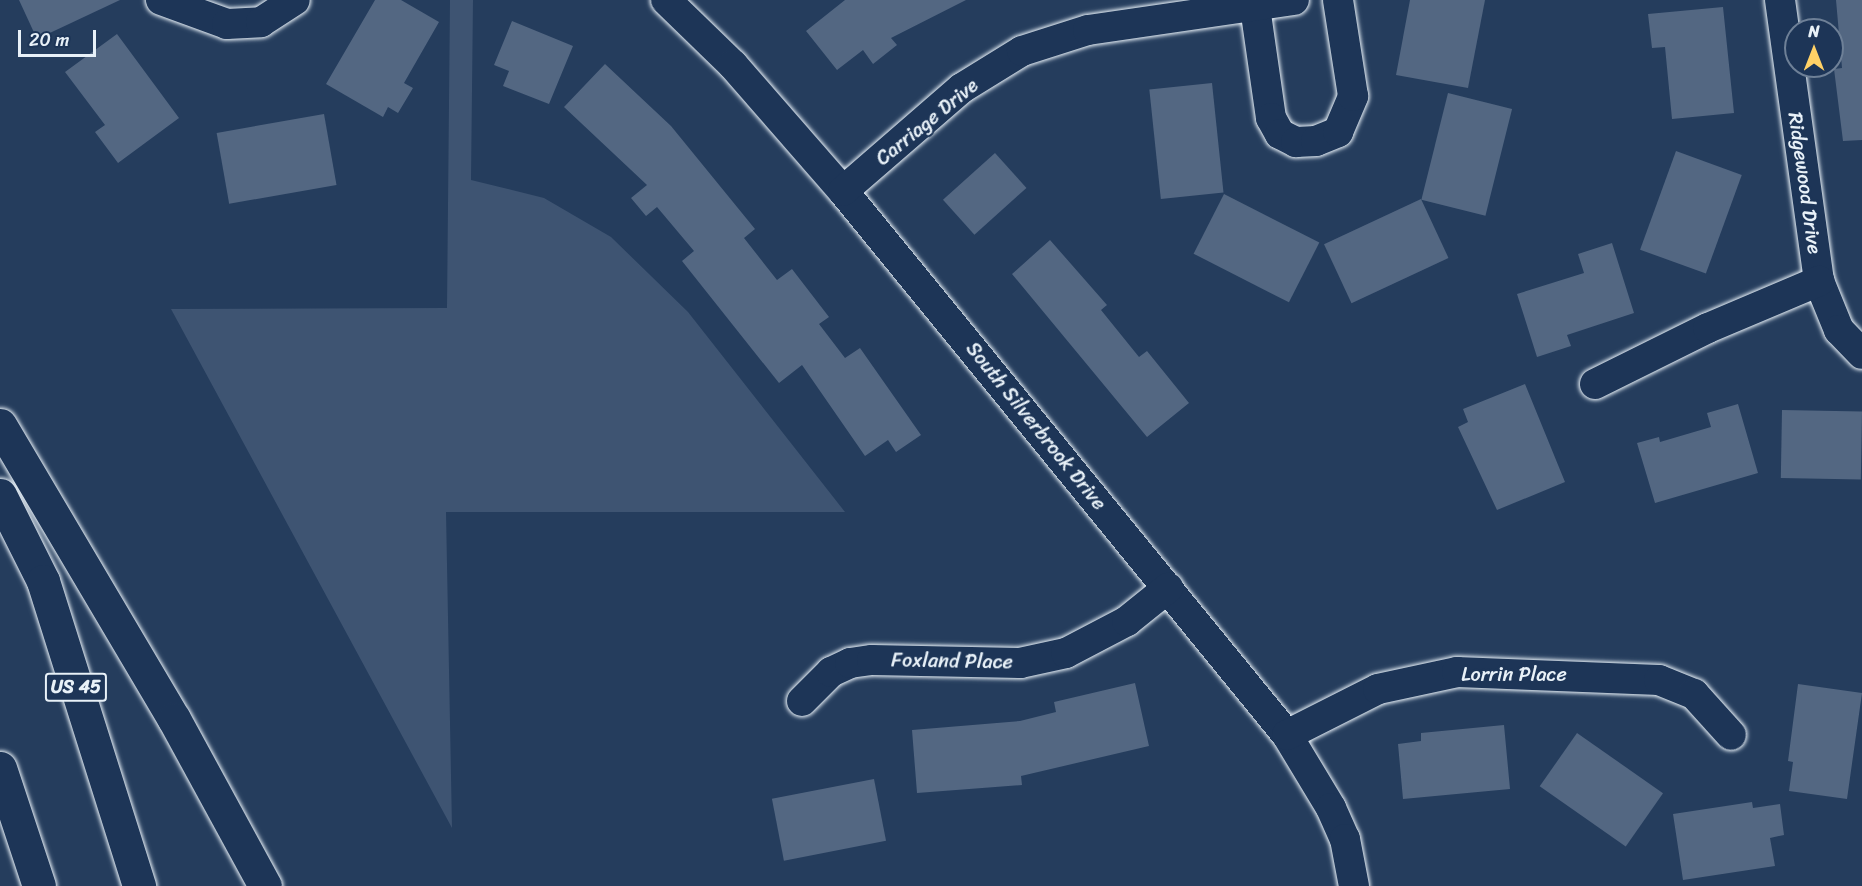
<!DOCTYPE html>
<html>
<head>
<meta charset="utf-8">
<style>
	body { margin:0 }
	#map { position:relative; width:1862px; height:886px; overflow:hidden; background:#253d5d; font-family:Sriracha,sans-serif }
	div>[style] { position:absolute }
	.green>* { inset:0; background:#3e5472 }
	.building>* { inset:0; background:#536782; transform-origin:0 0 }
	.roads { filter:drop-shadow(0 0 2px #e8f1f8) drop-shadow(0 0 2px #e8f1f8) }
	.minor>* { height:30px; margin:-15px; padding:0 15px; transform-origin:15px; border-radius:15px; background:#1d3557 }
	.motorway>* { height:33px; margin:-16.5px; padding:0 16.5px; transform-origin:16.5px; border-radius:16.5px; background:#1d3557 }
	span { translate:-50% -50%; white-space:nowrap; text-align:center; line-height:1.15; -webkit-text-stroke:4.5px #1d3557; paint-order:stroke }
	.shield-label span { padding:2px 4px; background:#1d3557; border:2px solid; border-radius:4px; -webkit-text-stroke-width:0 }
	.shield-label { font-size:18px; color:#e8f1f8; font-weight:700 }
	.street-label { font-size:20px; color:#e8f1f8 }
	.north { position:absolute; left:1784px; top:18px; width:60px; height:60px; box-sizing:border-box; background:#1d3557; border:2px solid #6e8097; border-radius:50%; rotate:0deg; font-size:16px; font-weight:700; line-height:24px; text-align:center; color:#e8f1f8 }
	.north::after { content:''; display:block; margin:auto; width:21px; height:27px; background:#ffd166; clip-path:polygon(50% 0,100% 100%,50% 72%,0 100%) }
	.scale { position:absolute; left:18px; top:30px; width:78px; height:27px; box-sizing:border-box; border:3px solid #e8f1f8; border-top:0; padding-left:8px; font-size:18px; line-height:21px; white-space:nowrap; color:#e8f1f8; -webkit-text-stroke:4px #1d3557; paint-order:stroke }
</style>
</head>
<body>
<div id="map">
	<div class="green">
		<i style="clip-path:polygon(450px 0,473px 0,471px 180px,544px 198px,611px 237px,688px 312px,845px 512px,446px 512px,452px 828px,171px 309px,447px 308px)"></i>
	</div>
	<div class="building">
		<i style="clip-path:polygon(19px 0,120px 0,37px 39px)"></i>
		<i style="clip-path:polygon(375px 0,401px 0,439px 22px,404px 83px,413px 88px,398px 113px,388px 107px,383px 117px,326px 84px)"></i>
		<i style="clip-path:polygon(845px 0,966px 0,891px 38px,897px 45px,873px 64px,863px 50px,837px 70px,806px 31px)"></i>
		<i style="clip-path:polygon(1410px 0,1485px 0,1468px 88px,1396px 75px)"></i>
		<i style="clip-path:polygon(1836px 0,1862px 0,1862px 140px,1843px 141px,1834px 69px,1842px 68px)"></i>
		<i style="clip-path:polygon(1723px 7px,1734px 113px,1672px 119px,1665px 47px,1652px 48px,1648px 14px)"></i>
		<i style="clip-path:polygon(512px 21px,573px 46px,549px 104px,503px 86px,509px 71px,494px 65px)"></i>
		<i style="clip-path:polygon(117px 34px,179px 118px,118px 163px,95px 132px,105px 125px,65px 72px)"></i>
		<i style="clip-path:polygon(605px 64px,671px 126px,755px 229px,744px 238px,777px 280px,792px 269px,829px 317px,819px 324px,845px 358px,860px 348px,921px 435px,896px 452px,888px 440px,865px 456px,802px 365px,779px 383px,682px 261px,694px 251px,657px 207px,646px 216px,631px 198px,647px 185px,564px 107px)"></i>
		<i style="left:1212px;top:83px;width:110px;height:63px;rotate:84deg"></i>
		<i style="left:1448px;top:93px;width:66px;height:110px;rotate:14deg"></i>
		<i style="left:324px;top:114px;width:72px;height:109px;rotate:80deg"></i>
		<i style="left:1676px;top:151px;width:70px;height:105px;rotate:20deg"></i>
		<i style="left:995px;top:153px;width:47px;height:70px;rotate:48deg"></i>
		<i style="left:1224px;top:194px;width:107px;height:67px;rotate:27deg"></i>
		<i style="left:1421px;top:199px;width:65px;height:107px;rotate:65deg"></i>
		<i style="clip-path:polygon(1050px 240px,1107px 305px,1101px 310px,1139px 357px,1147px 351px,1189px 403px,1147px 437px,1012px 274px)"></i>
		<i style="clip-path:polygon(1612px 243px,1634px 313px,1567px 335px,1571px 346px,1537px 357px,1517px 294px,1584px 273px,1578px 254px)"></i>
		<i style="clip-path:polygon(1525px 384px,1565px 482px,1497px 510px,1458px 427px,1468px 422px,1463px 409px)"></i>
		<i style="clip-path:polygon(1738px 404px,1758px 473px,1655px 503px,1637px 443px,1659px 437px,1660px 442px,1711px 427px,1707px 413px)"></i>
		<i style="left:1782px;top:410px;width:80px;height:68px;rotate:1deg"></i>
		<i style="clip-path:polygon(1135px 683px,1149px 746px,1021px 776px,1022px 785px,917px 793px,912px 730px,1020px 721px,1056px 712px,1054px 702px)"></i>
		<i style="clip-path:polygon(1798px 684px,1862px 693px,1847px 799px,1789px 791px,1793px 762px,1788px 761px)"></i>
		<i style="clip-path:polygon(1504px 725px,1510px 789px,1403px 799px,1398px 744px,1421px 741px,1421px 733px)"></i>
		<i style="left:1577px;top:733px;width:105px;height:65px;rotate:35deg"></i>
		<i style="left:874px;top:779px;width:63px;height:104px;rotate:79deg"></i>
		<i style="clip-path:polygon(1752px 802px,1753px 808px,1780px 804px,1784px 835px,1770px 838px,1775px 866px,1683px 880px,1673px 814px)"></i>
	</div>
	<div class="roads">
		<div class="minor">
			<i style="left:161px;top:0;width:70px;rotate:20deg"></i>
			<i style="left:227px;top:24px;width:34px;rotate:-3deg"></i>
			<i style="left:261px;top:22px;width:40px;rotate:-32.9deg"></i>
			<i style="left:666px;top:0;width:93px;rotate:44.1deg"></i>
			<i style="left:733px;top:65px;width:167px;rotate:48.9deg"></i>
			<i style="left:843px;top:191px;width:702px;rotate:50.78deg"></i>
			<i style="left:1287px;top:735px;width:85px;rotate:58.9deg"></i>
			<i style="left:1331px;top:808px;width:34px;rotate:66deg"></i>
			<i style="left:1345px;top:839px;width:48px;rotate:79.2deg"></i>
			<i style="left:1780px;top:0;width:284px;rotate:82.1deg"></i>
			<i style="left:1819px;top:281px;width:53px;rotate:67.8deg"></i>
			<i style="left:1839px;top:330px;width:33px;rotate:46deg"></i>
			<i style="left:1255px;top:7px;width:112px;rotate:81.8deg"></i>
			<i style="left:1271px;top:118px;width:18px;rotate:61deg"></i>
			<i style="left:1280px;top:134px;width:18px;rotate:27deg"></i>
			<i style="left:1296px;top:142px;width:20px;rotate:-3deg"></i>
			<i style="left:1316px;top:141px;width:24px;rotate:-22deg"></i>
			<i style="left:1338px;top:132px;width:39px;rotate:-67deg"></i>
			<i style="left:1353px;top:96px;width:97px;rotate:-98.9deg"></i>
			<i style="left:843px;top:191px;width:157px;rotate:-40.9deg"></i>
			<i style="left:962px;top:88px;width:70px;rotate:-31.7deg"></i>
			<i style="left:1022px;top:51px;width:69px;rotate:-17.7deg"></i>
			<i style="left:1088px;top:30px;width:208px;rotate:-8.3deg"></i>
			<i style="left:1595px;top:384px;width:126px;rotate:-26.4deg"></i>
			<i style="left:1708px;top:328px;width:121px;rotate:-22.9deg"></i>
			<i style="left:802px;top:701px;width:41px;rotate:-45deg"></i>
			<i style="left:831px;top:672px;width:21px;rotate:-25deg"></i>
			<i style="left:850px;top:663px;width:22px;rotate:-8deg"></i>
			<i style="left:872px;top:660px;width:148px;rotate:1.2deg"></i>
			<i style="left:1020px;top:663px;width:47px;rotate:-12.3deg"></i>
			<i style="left:1066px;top:653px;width:69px;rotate:-27.7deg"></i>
			<i style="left:1127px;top:621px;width:53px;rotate:-38.8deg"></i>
			<i style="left:1287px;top:735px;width:102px;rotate:-26.8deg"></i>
			<i style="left:1378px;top:689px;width:81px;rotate:-12.1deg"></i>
			<i style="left:1457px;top:672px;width:202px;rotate:2.3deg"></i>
			<i style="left:1659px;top:680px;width:38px;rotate:22deg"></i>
			<i style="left:1694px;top:694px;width:55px;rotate:47.9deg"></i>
		</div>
		<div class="motorway">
			<i style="left:0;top:425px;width:342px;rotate:59.4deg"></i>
			<i style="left:174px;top:719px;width:190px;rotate:61.4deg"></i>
			<i style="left:0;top:495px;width:96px;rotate:63.4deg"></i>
			<i style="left:43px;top:581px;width:320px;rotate:72.5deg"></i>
			<i style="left:0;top:768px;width:124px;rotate:71.7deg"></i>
		</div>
	</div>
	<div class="shield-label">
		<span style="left:76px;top:687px">US 45</span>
	</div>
	<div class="street-label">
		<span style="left:927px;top:122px;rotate:-39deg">Carriage Drive</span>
		<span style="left:1805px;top:183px;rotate:82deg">Ridgewood Drive</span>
		<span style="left:1036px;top:426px;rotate:51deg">South Silverbrook Drive</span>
		<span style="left:952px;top:661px;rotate:1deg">Foxland Place</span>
		<span style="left:1514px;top:674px">Lorrin Place</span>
	</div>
	<div class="north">N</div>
	<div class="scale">20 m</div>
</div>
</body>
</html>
